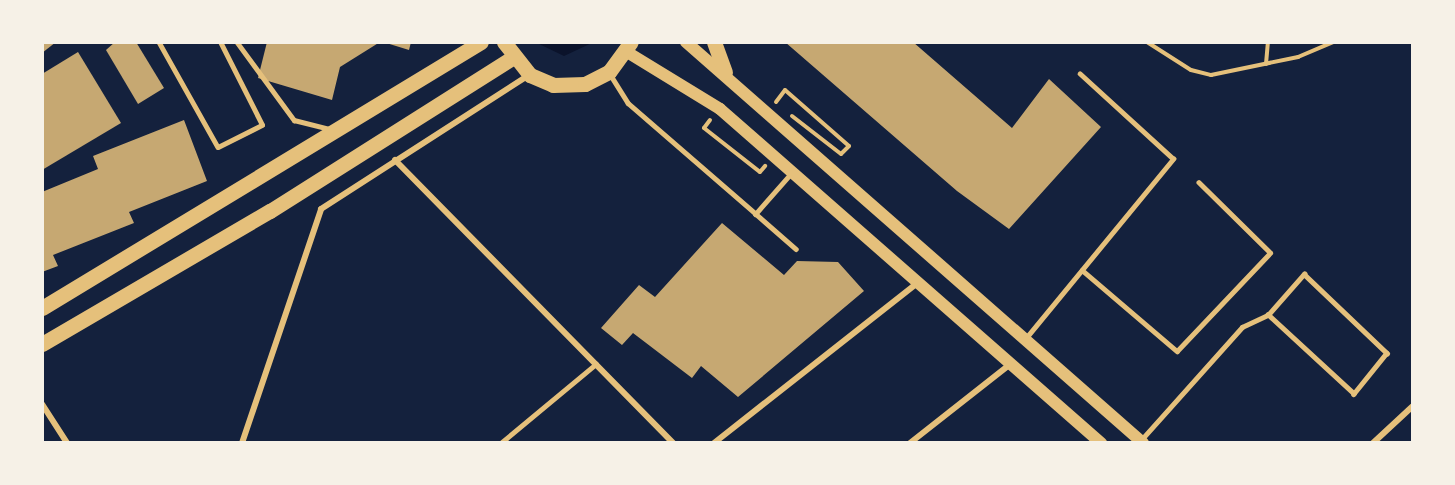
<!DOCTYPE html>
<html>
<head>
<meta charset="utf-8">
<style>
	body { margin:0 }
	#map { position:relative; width:1455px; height:485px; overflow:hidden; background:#14213d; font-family:Karla,sans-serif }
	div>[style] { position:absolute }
	.water>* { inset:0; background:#0b132b }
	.building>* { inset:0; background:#c6a872 }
	.path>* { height:4px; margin:-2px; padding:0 2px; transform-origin:2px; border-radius:2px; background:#e5c07b }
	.service>* { height:4.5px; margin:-2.25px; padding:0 2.25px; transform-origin:2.25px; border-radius:2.25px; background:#e5c07b }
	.minor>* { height:6px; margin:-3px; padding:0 3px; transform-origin:3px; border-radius:3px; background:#e5c07b }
	.secondary>* { height:12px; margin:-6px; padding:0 6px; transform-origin:6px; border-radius:6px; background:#e5c07b }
	.primary>* { height:15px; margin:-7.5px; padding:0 7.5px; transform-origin:7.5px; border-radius:7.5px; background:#e5c07b }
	span { translate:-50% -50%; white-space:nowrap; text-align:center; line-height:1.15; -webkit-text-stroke:5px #f6f1e7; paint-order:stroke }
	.frame { position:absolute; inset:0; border:44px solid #f6f1e7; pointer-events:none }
</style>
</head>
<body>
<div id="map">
	<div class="water">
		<i style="clip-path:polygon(535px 42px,594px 42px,564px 56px)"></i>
	</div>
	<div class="building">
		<i style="clip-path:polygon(42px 42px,56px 42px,42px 53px)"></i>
		<i style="clip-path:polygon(115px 42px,136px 42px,164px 88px,138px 104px,106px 50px)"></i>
		<i style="clip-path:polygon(267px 42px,380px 42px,340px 67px,332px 100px,258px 78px)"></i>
		<i style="clip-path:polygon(383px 42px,411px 42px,409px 50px)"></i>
		<i style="clip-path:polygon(785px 42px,913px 42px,1012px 128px,1049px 79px,1101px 127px,1009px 229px,957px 191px)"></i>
		<i style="clip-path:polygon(78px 52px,121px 123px,42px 170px,42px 74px)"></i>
		<i style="clip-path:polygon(184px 120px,207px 181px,129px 212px,134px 223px,53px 255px,58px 266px,42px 272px,42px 192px,98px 169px,93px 156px)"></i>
		<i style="clip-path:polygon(722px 223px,784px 275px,797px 261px,838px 262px,864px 291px,738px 397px,701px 366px,692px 378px,633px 333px,622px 345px,601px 328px,639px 285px,655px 297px)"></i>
	</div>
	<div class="path">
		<i style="left:1147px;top:42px;width:52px;rotate:32.5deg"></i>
		<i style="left:1191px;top:70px;width:21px;rotate:14deg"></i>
		<i style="left:1211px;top:75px;width:89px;rotate:-11.7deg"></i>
		<i style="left:1298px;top:57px;width:38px;rotate:-23deg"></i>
		<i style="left:1266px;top:64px;width:22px;rotate:-85deg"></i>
		<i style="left:776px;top:102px;width:15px;rotate:-53deg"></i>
		<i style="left:785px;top:90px;width:85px;rotate:41.2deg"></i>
		<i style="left:849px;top:146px;width:11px;rotate:135deg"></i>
		<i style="left:841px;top:154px;width:62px;rotate:-142.2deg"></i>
		<i style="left:710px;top:120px;width:10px;rotate:127deg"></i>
		<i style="left:704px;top:128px;width:71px;rotate:38.2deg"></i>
		<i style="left:760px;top:172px;width:8px;rotate:-50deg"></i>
		<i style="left:1413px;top:186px;width:14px;rotate:90deg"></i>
	</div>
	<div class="service">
		<i style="left:159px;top:42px;width:120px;rotate:60.7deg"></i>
		<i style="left:218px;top:147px;width:49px;rotate:-26.6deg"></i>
		<i style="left:262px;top:125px;width:93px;rotate:-116.8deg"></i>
		<i style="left:237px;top:42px;width:97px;rotate:53.8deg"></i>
		<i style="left:294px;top:120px;width:37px;rotate:14deg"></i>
		<i style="left:610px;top:74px;width:34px;rotate:58deg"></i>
		<i style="left:628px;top:103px;width:169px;rotate:40.9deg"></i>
		<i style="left:792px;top:173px;width:55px;rotate:131.3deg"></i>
		<i style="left:756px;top:214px;width:53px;rotate:41.2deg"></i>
		<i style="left:1082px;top:270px;width:125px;rotate:40.5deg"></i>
		<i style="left:1177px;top:351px;width:135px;rotate:-46.5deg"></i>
		<i style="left:1270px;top:253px;width:100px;rotate:-135.4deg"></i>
		<i style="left:1026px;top:338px;width:232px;rotate:-50.6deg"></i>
		<i style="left:1173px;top:159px;width:126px;rotate:-137.6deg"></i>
		<i style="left:1142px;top:439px;width:150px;rotate:-48.2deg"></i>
		<i style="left:1242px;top:327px;width:29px;rotate:-25deg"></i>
		<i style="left:1268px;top:315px;width:55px;rotate:-48.7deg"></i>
		<i style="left:1304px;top:274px;width:115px;rotate:43.6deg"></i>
		<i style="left:1387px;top:353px;width:53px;rotate:128.8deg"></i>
		<i style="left:1354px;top:394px;width:117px;rotate:-137.4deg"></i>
		<i style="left:502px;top:442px;width:122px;rotate:-39.7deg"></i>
	</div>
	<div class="minor">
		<i style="left:395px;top:160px;width:397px;rotate:45.5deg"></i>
		<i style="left:42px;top:404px;width:46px;rotate:57.3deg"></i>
		<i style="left:242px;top:443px;width:247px;rotate:-71.3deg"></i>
		<i style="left:321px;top:209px;width:247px;rotate:-32.8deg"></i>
		<i style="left:714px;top:443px;width:257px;rotate:-38.2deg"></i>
		<i style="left:910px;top:443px;width:126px;rotate:-38.2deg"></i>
		<i style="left:1373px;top:443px;width:54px;rotate:-42.8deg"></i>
	</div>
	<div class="secondary">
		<i style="left:686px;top:42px;width:608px;rotate:41.27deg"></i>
		<i style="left:627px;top:52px;width:109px;rotate:31.5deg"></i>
		<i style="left:720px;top:109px;width:507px;rotate:41.24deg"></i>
	</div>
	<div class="primary">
		<i style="left:504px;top:42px;width:42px;rotate:51.8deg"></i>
		<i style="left:530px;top:75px;width:25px;rotate:23deg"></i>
		<i style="left:553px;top:85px;width:32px;rotate:-2deg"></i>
		<i style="left:585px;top:84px;width:27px;rotate:-27deg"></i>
		<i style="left:609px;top:72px;width:37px;rotate:-54deg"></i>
		<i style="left:714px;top:42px;width:32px;rotate:70deg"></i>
		<i style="left:42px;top:308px;width:513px;rotate:-31.21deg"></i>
		<i style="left:42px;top:344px;width:264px;rotate:-30.3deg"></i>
		<i style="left:270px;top:211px;width:286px;rotate:-32.3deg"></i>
	</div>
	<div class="frame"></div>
</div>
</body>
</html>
